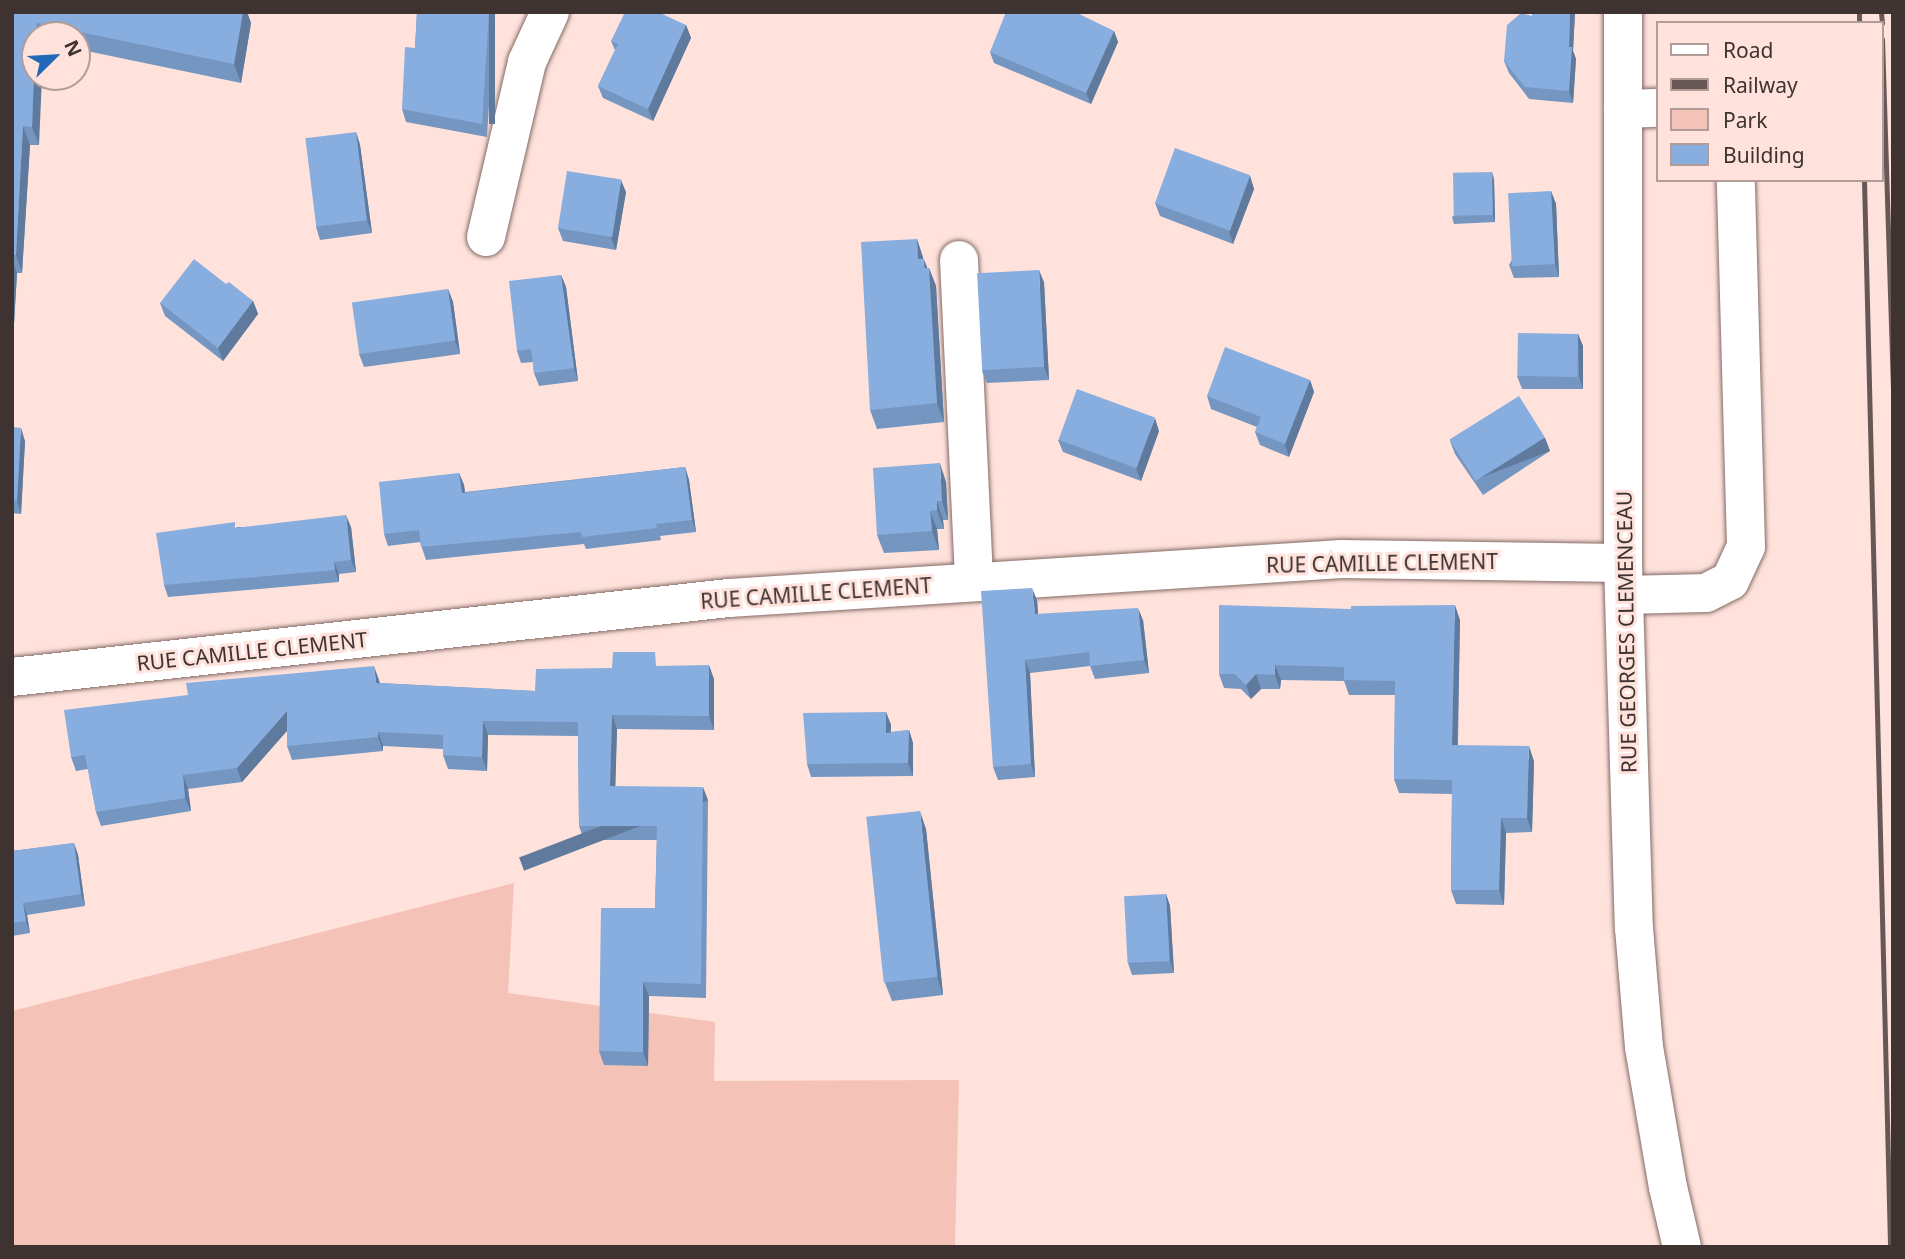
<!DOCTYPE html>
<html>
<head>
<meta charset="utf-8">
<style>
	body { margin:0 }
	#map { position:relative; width:1905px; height:1259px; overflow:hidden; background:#ffe2dc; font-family:"Noto Sans",sans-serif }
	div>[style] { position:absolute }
	.green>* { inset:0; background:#f5c2b7 }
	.roads { filter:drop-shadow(0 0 2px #836a65) drop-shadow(0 0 2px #836a65) }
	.minor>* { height:38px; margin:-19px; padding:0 19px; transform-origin:19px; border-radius:19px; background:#fff }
	.rail>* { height:5px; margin:-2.5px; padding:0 2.5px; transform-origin:2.5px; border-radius:2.5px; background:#675855 }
	.wall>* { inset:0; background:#7596c0 }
	.shaded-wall>* { inset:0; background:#5f7a9c; transform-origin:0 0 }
	.building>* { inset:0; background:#88aedf; transform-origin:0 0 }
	span { translate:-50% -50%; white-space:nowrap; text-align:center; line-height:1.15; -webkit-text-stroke:6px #ffe2dc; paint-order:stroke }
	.street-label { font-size:21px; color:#3e3331 }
	.frame { position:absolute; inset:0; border:14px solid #3e3331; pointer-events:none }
	.legend { position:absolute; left:1656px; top:21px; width:228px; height:161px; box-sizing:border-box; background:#ffe2dc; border:2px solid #b29c98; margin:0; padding:9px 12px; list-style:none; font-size:21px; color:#3e3331 }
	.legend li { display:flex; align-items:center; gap:14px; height:35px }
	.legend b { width:35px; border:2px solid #b29c98 }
	.north { position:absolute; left:21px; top:21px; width:70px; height:70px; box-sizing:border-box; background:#ffe2dc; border:2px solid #b29c98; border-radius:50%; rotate:66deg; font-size:19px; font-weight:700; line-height:28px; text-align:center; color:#3e3331 }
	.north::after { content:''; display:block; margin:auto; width:24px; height:32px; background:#2369b9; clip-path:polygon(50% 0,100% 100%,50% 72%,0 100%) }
</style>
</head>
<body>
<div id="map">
	<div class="green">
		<i style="clip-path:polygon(514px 883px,508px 993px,715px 1022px,714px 1081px,959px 1080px,955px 1247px,12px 1247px,12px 1011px)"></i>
	</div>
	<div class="roads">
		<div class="minor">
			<i style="left:1623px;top:12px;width:551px;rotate:90deg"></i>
			<i style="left:1623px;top:563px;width:365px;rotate:88.3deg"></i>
			<i style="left:1634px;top:928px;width:119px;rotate:85.2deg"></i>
			<i style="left:1644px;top:1047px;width:142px;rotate:80.3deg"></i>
			<i style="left:1668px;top:1187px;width:62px;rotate:76.9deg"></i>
			<i style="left:1623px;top:109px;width:35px;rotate:-2deg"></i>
			<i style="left:486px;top:237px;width:180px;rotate:-76.8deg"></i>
			<i style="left:527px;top:62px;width:55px;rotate:-65.3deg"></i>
			<i style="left:959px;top:260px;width:321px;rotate:87.3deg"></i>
			<i style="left:1624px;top:595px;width:82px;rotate:-1.4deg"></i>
			<i style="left:1706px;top:593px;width:27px;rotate:-27deg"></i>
			<i style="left:1730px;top:581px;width:38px;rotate:-65deg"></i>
			<i style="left:1746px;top:546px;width:366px;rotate:-91.6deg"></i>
			<i style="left:12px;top:677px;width:721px;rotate:-6.29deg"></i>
			<i style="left:729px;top:598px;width:614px;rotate:-3.64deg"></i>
			<i style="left:1342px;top:559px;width:281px;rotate:0.8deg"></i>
		</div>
	</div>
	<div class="rail">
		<i style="left:1859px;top:12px;width:11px;rotate:90deg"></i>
		<i style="left:1881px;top:12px;width:11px;rotate:85deg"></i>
		<i style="left:1882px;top:39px;width:352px;rotate:88.2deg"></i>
		<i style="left:1864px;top:180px;width:1067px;rotate:88.6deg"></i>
	</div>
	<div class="wall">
		<i style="clip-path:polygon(12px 12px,247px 12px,251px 23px,241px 83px,77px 49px,77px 35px,35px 35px,39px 145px,30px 145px,22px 273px,17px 273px,12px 358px)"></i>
		<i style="clip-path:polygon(417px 12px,495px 12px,487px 137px,406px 122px,402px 109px,415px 48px)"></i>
		<i style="clip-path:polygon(1532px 12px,1575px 12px,1573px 51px,1576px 59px,1573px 103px,1529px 99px,1509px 73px,1504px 61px,1532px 16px)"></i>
		<i style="clip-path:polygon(686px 25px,691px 38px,653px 121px,603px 98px,598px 86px,615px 50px,611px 41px)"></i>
		<i style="clip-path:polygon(1114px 31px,1118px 42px,1091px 104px,994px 63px,990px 52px)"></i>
		<i style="clip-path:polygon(356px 132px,360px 145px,372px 233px,320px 240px,316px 227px)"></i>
		<i style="clip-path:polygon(1250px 176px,1254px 189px,1233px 244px,1160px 216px,1155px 203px)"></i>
		<i style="clip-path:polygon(1494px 179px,1495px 222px,1454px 224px,1452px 217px)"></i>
		<i style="clip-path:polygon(1551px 191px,1556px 204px,1559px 277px,1514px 278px,1509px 265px)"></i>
		<i style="clip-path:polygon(626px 192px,616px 250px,563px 241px,558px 228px)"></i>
		<i style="clip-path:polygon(917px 239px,923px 259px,927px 268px,929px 268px,936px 286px,944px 422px,877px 429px,870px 410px)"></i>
		<i style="clip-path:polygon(561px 275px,566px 287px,578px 381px,539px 386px,534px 373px,533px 362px,521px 363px,517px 351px)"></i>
		<i style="clip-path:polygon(1044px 282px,1049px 380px,987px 383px,982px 371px)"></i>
		<i style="clip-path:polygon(226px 284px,253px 301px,258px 314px,223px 361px,165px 316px,160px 303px)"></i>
		<i style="clip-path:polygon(448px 289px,453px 302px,460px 354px,364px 367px,359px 354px)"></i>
		<i style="clip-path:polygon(1578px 334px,1583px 346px,1583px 389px,1522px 389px,1517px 376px)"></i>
		<i style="clip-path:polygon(1310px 380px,1314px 392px,1289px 457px,1260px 445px,1255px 432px,1257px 427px,1211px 409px,1207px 396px)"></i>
		<i style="clip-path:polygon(12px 427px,25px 441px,21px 514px,12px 513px)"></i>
		<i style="clip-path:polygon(1159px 431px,1141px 481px,1063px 452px,1058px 440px)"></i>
		<i style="clip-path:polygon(1545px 438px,1550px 451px,1483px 495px,1455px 454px,1450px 441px)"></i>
		<i style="clip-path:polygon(685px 467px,689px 480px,696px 532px,660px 536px,661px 540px,586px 549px,584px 544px,426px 560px,420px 542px,388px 546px,384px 534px,459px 473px,464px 485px,465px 492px)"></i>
		<i style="clip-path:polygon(946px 482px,948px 520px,943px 520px,944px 529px,937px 529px,939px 550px,884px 553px,877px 535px)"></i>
		<i style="clip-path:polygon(237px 527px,351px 527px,356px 572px,339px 574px,339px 582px,168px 597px,164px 585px)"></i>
		<i style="clip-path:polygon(1037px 600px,1038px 614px,1143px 620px,1149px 673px,1095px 679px,1090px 666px,1030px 673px,1035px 777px,998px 780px,993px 767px)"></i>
		<i style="clip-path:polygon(1460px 620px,1458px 745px,1534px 761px,1532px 832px,1506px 833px,1504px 905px,1456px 904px,1451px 890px,1452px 794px,1399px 793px,1394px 779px,1395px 695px,1349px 695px,1344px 681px,1281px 680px,1280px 689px,1261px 689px,1251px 699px,1241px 689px,1224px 688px,1219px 674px)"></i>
		<i style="clip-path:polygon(660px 666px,714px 679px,714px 730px,617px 729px,615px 786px,708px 800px,706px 998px,649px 996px,648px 1066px,604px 1065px,599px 1051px,655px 908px,657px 840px,584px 840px,579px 826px,578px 736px,488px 735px,487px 771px,448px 769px,443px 755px,443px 749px,383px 746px,383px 751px,292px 760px,287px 746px,287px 731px,242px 782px,188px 789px,191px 811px,101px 826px,96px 812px,88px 769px,76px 771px,71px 757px,379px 680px,380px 683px,535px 691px,612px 668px)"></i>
		<i style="clip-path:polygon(886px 712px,891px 725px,891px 732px,909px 730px,913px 743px,913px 776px,811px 777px,807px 764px)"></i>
		<i style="clip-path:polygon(926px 829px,943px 995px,892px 1001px,885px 983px)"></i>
		<i style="clip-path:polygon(74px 843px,78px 855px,85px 906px,27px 915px,30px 933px,12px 936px,12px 851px)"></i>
		<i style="clip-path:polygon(1166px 894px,1170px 906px,1174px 973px,1132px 975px,1128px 963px)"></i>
	</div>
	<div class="shaded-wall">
		<i style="clip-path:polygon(243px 12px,247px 12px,251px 23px,241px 83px,234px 64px)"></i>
		<i style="left:489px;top:12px;width:6px;height:112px"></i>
		<i style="clip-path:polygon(1570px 12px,1575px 12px,1573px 51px,1576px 59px,1573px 103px,1569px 91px,1569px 47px)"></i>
		<i style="clip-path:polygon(37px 23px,41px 35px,36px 35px)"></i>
		<i style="clip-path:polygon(686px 25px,691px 38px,653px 121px,648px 109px)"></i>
		<i style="clip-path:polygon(1114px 31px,1118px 42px,1091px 104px,1086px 93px)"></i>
		<i style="clip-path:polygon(35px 63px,35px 77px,42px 77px,39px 145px,32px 127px)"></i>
		<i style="clip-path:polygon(23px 126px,30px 145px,22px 273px,16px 255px)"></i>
		<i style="clip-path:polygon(356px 132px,360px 145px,372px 233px,367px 220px)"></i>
		<i style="clip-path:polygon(1492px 172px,1494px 179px,1495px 222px,1493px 215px)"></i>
		<i style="clip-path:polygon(1250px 176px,1254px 189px,1233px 244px,1229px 231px)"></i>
		<i style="clip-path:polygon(621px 180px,626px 192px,616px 250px,611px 238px)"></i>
		<i style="clip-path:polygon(1551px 191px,1556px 204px,1559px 277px,1555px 264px)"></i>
		<i style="clip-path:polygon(917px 239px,923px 257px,924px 278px,918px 259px)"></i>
		<i style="clip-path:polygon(12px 259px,17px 273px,12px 358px)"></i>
		<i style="clip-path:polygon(924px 259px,930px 275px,929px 268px,936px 286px,944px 422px,937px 403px)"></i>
		<i style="clip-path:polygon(1039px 270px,1044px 282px,1049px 380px,1044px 367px)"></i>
		<i style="clip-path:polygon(561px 275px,566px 287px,578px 381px,574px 368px)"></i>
		<i style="clip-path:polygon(448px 289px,453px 302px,460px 354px,455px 341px)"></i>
		<i style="clip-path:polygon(253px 301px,258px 314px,223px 361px,218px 348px)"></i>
		<i style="clip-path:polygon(1578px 334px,1583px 346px,1583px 389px,1579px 377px)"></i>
		<i style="clip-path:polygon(1310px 380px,1314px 392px,1289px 457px,1285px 444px)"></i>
		<i style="clip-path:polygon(1155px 418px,1159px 431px,1141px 481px,1136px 468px)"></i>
		<i style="clip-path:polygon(21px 428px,25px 441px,21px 514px,17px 501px)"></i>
		<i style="left:1545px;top:438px;width:14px;height:80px;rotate:69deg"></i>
		<i style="clip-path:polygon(940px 463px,946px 482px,948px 520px,942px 501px)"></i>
		<i style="clip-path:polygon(685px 467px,689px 480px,696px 532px,692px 520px)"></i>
		<i style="clip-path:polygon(459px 473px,464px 485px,466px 505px,462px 493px)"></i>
		<i style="clip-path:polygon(937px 501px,943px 520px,944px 529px,937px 510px)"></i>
		<i style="clip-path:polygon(930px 511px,937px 529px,939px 550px,932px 531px)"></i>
		<i style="clip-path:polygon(346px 515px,351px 527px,356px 572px,351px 560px)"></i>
		<i style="clip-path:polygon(334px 562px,339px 574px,339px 582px,335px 570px)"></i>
		<i style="clip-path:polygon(1032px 588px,1037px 600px,1039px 627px,1035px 614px)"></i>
		<i style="clip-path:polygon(1455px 605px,1460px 620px,1457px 759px,1452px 745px)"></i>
		<i style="clip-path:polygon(1138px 608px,1143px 620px,1149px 673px,1144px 660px)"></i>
		<i style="clip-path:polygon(1025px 660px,1030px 673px,1035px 777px,1031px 764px)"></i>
		<i style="clip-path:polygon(709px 665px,714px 679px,714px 730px,709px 716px)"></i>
		<i style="clip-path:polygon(1275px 665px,1281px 680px,1280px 689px,1275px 675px)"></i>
		<i style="clip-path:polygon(374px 666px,379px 680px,381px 697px,376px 683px)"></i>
		<i style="clip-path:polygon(1256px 674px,1261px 689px,1251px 699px,1246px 685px)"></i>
		<i style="clip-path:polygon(287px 711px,292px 725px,242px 782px,237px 768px)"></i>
		<i style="clip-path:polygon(886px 712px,891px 725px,890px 746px,886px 733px)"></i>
		<i style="clip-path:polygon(612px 715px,617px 729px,615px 800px,610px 786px)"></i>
		<i style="clip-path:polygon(483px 721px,488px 735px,487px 771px,482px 757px)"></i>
		<i style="clip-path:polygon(909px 730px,913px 743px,913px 776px,908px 763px)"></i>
		<i style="clip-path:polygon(378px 732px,383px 746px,383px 751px,378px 737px)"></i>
		<i style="clip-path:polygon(1529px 746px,1534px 761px,1532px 832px,1527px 818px)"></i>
		<i style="clip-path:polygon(183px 775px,188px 789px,191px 811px,185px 798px)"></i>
		<i style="left:703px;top:787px;width:14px;height:197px;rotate:69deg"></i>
		<i style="clip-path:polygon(920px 811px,926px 829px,943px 995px,937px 977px)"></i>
		<i style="clip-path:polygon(1501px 818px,1506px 833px,1504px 905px,1499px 890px)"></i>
		<i style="clip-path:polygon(74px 843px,78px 855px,85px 906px,81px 894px)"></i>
		<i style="clip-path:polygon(1166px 894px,1170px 906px,1174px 973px,1170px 961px)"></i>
		<i style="clip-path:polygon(23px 903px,27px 915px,30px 933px,26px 921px)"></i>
		<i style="clip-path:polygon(643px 982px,649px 996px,648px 1066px,643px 1052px)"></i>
	</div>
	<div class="building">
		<i style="clip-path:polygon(12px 12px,243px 12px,234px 64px,37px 23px,36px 35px,35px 35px,32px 127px,23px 126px,16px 255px,12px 255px)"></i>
		<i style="clip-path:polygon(417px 12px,489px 12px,482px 124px,402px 109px,405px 47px,415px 48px)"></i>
		<i style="clip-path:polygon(625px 12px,658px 12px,686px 25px,648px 109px,598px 86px,618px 44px,611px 41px)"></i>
		<i style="clip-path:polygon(1006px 12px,1075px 12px,1114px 31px,1086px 93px,990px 52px)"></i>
		<i style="clip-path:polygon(1532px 12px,1570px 12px,1569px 47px,1572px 47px,1569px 91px,1525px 87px,1504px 61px,1507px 25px,1521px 13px,1532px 16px)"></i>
		<i style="left:356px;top:132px;width:89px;height:51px;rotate:83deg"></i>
		<i style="left:1175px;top:148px;width:80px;height:59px;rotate:20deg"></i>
		<i style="left:567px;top:171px;width:55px;height:58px;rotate:9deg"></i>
		<i style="left:1492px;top:172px;width:43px;height:39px;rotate:89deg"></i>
		<i style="left:1551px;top:191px;width:73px;height:43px;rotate:87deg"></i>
		<i style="clip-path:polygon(917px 239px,918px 259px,924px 259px,924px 268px,929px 268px,937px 403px,870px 410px,861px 242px)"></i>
		<i style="clip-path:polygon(194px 259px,226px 284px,229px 282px,253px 301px,218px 348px,160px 303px)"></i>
		<i style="left:1039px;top:270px;width:97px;height:62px;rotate:87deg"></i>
		<i style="clip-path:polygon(561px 275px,574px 368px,534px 373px,531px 349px,517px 351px,509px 281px)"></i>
		<i style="left:448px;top:289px;width:52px;height:97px;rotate:82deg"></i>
		<i style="left:1518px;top:333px;width:60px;height:43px;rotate:1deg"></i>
		<i style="clip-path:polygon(1225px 347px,1310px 380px,1285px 444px,1255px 432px,1261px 417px,1207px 396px)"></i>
		<i style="left:1077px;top:389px;width:83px;height:54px;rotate:20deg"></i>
		<i style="left:1519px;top:396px;width:49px;height:82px;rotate:58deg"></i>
		<i style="clip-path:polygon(12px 427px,21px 428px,17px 501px,12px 500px)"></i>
		<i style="clip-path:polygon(940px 463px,942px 501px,937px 501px,937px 510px,930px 511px,932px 531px,877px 535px,873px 468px)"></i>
		<i style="clip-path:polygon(685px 467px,692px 520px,656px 524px,657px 528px,582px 537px,581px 532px,421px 547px,419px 530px,384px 534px,379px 482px,459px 473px,462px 493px)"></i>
		<i style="clip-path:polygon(346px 515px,351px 560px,334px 562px,335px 570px,164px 585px,156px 533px,235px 522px,235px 528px)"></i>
		<i style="clip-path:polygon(1032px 588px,1035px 614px,1138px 608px,1144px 660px,1090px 666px,1089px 652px,1025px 660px,1031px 764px,993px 767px,981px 591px)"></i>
		<i style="clip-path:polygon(1219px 605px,1351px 609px,1351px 606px,1455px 605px,1452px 745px,1529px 746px,1527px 818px,1501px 818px,1499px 890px,1451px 890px,1452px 780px,1394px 779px,1395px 681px,1344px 680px,1344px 667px,1275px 665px,1275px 675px,1256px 674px,1246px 685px,1235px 674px,1219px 674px)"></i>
		<i style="clip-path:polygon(613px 652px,655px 652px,656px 666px,709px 665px,709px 716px,612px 715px,610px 786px,703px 787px,701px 984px,643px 982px,643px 1052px,599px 1051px,601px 908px,655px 908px,657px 826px,579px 826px,578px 722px,483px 721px,482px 757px,443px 755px,443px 735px,378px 732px,378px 737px,287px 746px,287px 711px,237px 768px,183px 775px,185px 798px,96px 812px,85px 755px,71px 757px,64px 710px,188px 695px,186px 683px,374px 666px,376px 683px,535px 691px,536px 669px,612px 668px)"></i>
		<i style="clip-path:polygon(886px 712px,886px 733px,909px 730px,908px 763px,807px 764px,803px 713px)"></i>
		<i style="left:920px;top:811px;width:167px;height:54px;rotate:84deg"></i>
		<i style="clip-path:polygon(74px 843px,81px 894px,23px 903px,26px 921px,12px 923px,12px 851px)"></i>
		<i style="left:1166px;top:894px;width:67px;height:42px;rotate:87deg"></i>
	</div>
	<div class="street-label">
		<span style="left:1382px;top:563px;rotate:-1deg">RUE CAMILLE CLEMENT</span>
		<span style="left:816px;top:593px;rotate:-4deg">RUE CAMILLE CLEMENT</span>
		<span style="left:1626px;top:632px;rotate:-91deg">RUE GEORGES CLEMENCEAU</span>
		<span style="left:252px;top:651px;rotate:-6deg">RUE CAMILLE CLEMENT</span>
	</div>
	<div class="frame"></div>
	<ul class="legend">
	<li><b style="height:9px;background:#fff"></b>Road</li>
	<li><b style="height:9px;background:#675855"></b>Railway</li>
	<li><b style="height:19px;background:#f5c2b7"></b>Park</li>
	<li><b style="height:19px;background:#88aedf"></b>Building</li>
	</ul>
	<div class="north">N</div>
</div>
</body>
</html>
